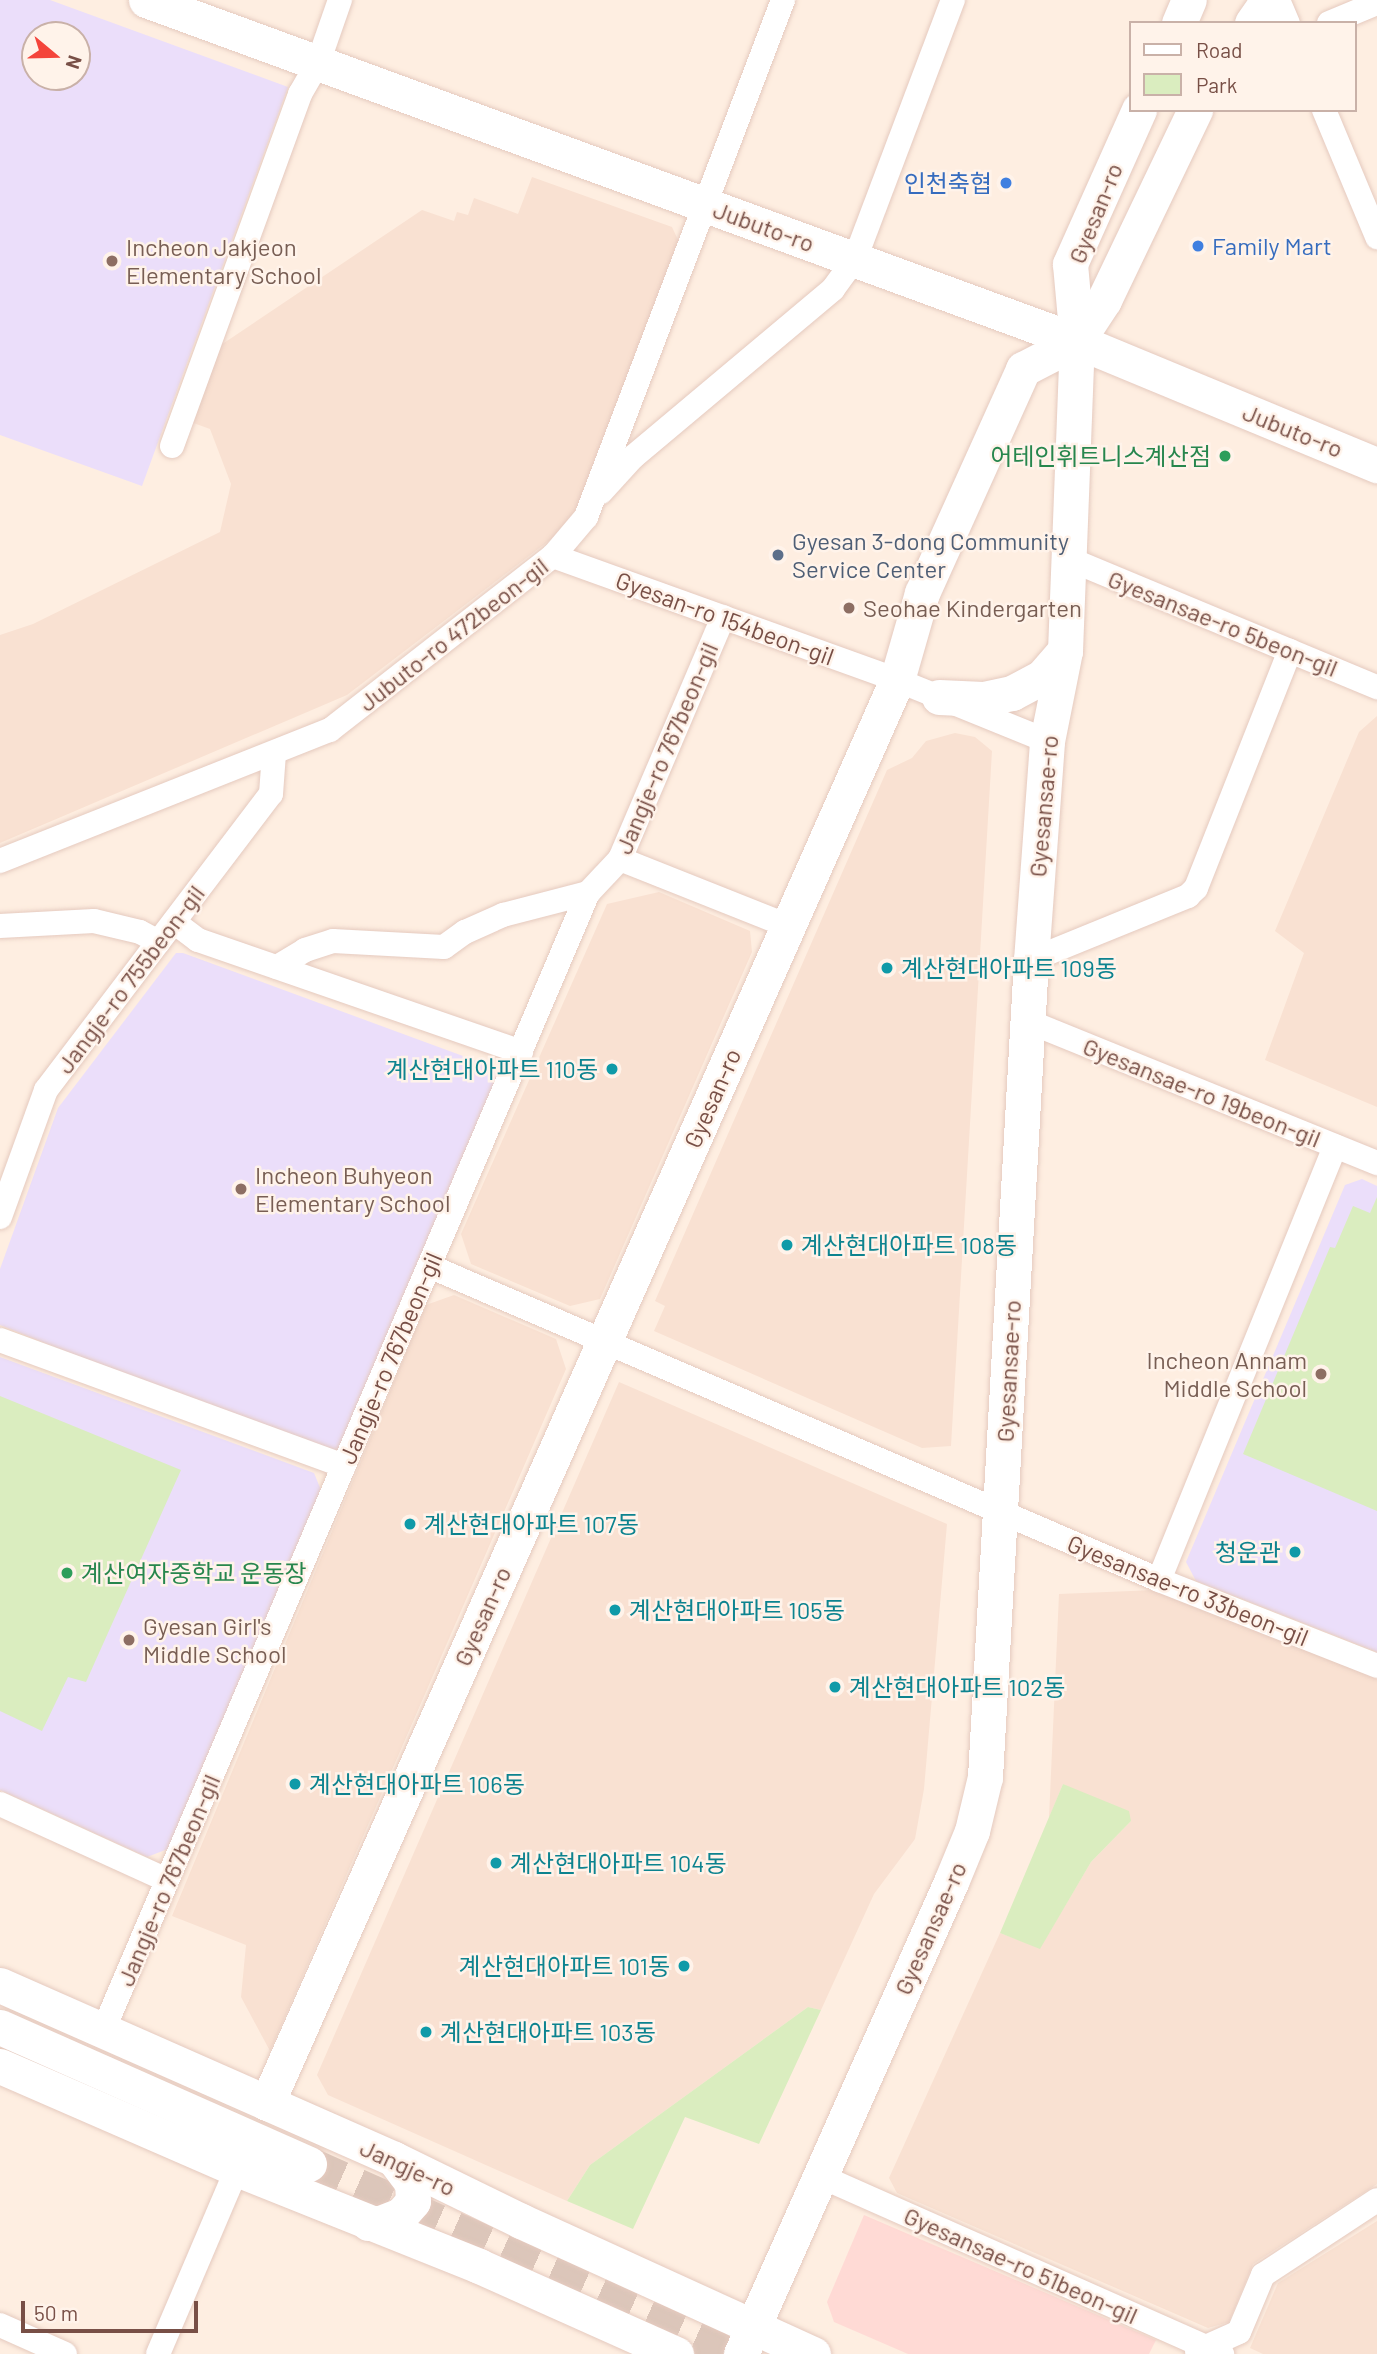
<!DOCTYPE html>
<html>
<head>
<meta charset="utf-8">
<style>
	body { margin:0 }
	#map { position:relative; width:1377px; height:2354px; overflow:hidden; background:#feeee1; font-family:Barlow,"Noto Sans KR",sans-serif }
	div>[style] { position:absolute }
	.residential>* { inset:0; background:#f9e1d2 }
	.commercial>* { inset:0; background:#ffdad5 }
	.education>* { inset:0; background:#ebdefa }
	.green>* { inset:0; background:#daedbf }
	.secondary-tunnel>* { height:35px; margin-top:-17.5px; transform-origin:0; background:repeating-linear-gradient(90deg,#dcc6ba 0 35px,transparent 0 53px) }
	.roads { filter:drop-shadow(0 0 2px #e5cabf) drop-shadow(0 0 2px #e5cabf) }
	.street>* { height:24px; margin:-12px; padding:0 12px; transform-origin:12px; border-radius:12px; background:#fff }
	.secondary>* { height:35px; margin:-17.5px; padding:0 17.5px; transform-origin:17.5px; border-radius:17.5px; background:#fff }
	.dots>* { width:19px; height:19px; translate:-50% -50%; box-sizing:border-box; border:4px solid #fff3ea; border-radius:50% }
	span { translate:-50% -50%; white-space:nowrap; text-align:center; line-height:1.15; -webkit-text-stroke:5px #fff3ea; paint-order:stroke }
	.shop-label { font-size:24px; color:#366cbe }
	.right { translate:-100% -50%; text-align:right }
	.left { translate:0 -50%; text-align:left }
	.street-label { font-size:24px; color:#784f46 }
	.education-label { font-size:24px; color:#785e54 }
	.leisure-label { font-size:24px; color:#27864d }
	.service-label { font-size:24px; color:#4e5e75 }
	.culture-label { font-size:24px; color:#0d838f }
	.legend { position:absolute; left:1129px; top:21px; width:228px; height:91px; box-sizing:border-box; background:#fff3ea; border:2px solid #c9b1a8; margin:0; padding:9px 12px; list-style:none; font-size:21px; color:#784f46 }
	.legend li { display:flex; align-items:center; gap:14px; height:35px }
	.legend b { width:35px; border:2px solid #c9b1a8 }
	.north { position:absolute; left:21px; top:21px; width:70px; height:70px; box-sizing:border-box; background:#fff3ea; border:2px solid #c9b1a8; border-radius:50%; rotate:109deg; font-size:19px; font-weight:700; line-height:28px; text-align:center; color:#784f46 }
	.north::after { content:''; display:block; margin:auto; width:24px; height:32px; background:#f4443b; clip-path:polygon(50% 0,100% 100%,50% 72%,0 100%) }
	.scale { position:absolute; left:21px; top:2301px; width:177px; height:32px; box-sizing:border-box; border:4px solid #784f46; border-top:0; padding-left:9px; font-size:21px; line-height:24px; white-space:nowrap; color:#784f46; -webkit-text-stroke:5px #fff3ea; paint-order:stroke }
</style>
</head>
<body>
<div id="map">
	<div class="residential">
		<i style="clip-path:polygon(532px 177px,672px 227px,679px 242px,572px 523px,347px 695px,0 843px,0 635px,33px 624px,220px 532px,231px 484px,210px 429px,188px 421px,215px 349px,422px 210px,454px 221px,457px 212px,468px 215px,474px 198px,518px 214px)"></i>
		<i style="clip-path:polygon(1377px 716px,1377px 1107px,1265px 1060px,1304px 953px,1275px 931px,1359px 732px)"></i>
		<i style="clip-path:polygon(955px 733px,975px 737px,992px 751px,951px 1446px,922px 1448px,654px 1331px,665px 1306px,655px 1301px,887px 770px,912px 758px,926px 741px)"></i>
		<i style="clip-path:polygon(659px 892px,750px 931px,752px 952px,600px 1299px,570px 1306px,471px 1264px,461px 1234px,607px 904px)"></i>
		<i style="clip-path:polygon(454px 1295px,556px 1339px,566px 1369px,270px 2051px,241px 1997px,246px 1945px,172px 1916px,426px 1305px)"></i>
		<i style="clip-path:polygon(619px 1382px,947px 1524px,924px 1789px,915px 1839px,874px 1894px,821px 2010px,808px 2007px,590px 2165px,567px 2201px,328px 2095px,317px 2075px)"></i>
		<i style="clip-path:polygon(1155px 1590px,1377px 1679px,1377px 2184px,1253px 2264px,1229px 2322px,1208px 2328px,897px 2193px,889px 2178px,1000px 1933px,1040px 1948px,1091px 1862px,1131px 1821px,1063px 1784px,1049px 1818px,1059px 1594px)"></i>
		<i style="clip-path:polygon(1377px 2221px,1377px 2354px,1263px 2354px,1250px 2348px,1278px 2283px)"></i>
	</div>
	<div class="commercial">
		<i style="clip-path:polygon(864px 2215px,1156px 2340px,1149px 2354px,908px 2354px,834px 2322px,827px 2302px)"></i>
	</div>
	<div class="education">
		<i style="clip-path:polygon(evenodd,0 0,50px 0,288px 87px,142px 486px,0 435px,0 0,77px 35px,77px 77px,35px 77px,35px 35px,77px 35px)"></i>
		<i style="clip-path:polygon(176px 953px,183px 953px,501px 1070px,340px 1461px,0 1325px,0 1269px,58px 1108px)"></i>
		<i style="clip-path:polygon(1362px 1179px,1377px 1186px,1377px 1652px,1196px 1581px,1186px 1562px,1345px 1185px)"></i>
		<i style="clip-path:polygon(0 1357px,314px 1473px,321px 1490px,173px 1847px,147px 1857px,0 1790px)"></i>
	</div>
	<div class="green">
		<i style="clip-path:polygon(1377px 1197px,1377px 1511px,1243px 1454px,1330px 1247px,1335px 1248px,1353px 1206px,1370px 1213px)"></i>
		<i style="clip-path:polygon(0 1396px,181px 1470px,86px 1682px,68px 1677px,42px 1731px,0 1711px)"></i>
		<i style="clip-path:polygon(1063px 1784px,1129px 1811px,1131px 1821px,1091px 1862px,1040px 1949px,1000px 1933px)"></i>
		<i style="clip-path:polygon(808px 2007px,821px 2010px,759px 2144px,685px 2117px,633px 2229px,567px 2201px,590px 2165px)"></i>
	</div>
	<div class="secondary-tunnel">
		<i style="left:309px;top:2164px;width:468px;rotate:23.9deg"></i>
	</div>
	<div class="roads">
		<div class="street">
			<i style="left:1278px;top:0;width:25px;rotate:67deg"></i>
			<i style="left:1329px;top:23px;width:52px;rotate:-22.6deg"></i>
			<i style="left:1324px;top:110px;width:138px;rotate:67.3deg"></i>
			<i style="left:172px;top:446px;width:375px;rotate:-70deg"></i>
			<i style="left:300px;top:94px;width:36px;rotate:-60deg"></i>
			<i style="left:318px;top:63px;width:67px;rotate:-70.8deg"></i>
			<i style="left:601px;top:492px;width:47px;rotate:-47.6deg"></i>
			<i style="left:633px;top:457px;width:261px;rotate:-40deg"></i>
			<i style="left:833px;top:289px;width:37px;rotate:-54deg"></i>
			<i style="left:855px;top:259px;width:277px;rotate:-69.3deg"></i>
			<i style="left:553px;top:556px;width:366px;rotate:19.8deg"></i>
			<i style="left:897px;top:680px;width:162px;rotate:22.1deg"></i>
			<i style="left:1069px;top:559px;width:334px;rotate:22.6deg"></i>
			<i style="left:620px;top:859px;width:181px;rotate:21.7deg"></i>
			<i style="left:0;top:861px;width:355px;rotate:-21.7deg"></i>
			<i style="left:330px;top:730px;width:283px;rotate:-38deg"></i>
			<i style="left:553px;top:556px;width:51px;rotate:-49.8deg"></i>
			<i style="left:586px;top:517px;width:553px;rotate:-69.14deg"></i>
			<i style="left:174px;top:922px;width:30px;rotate:37deg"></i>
			<i style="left:198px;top:940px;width:342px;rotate:19.1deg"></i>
			<i style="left:0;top:926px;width:94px;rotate:-3deg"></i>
			<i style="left:94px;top:921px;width:47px;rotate:13.4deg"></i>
			<i style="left:140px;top:932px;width:21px;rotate:28deg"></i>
			<i style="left:1031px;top:960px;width:170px;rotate:-22.2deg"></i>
			<i style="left:1188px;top:896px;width:11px;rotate:-45deg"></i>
			<i style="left:1196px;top:888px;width:255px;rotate:-68.4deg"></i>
			<i style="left:277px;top:967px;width:33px;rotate:-31deg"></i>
			<i style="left:305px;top:950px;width:29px;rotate:-18deg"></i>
			<i style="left:333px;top:941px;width:111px;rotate:3.1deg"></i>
			<i style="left:444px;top:947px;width:26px;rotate:-36deg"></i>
			<i style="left:465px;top:932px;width:42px;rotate:-24.1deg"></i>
			<i style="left:503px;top:915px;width:88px;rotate:-14.5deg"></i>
			<i style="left:1027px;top:1021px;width:378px;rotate:22.1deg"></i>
			<i style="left:0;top:1217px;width:135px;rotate:-70.1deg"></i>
			<i style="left:46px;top:1090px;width:372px;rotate:-52.8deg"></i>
			<i style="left:271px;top:794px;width:41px;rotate:-85.8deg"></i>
			<i style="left:429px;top:1266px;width:795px;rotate:23.27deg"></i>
			<i style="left:1159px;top:1580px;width:234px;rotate:21.5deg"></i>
			<i style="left:0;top:1340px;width:366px;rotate:20.1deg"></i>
			<i style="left:1159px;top:1580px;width:468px;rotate:-67.9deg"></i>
			<i style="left:0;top:1804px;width:183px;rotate:24.5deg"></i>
			<i style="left:103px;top:2031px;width:1237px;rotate:-66.92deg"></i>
			<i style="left:588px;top:893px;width:47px;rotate:-46.7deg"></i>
			<i style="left:620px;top:859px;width:263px;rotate:-66.9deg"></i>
			<i style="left:820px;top:2176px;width:440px;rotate:23.9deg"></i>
			<i style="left:0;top:2325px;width:71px;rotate:24deg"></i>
			<i style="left:1197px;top:2351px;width:46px;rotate:-24.3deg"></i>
			<i style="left:1239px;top:2332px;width:62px;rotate:-67.2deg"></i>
			<i style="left:1263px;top:2275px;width:136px;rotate:-33.3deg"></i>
			<i style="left:158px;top:2354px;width:201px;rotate:-66.9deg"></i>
		</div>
		<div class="secondary">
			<i style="left:146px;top:0;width:991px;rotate:20.12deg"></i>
			<i style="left:1077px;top:341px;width:325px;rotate:22.5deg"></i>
			<i style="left:1179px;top:23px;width:25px;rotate:-67deg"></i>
			<i style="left:1252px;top:23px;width:28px;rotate:-55deg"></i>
			<i style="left:939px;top:697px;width:44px;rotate:2.6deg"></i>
			<i style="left:983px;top:699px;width:30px;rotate:-12deg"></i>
			<i style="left:1012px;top:693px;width:34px;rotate:-28deg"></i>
			<i style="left:1042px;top:677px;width:35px;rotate:-49deg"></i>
			<i style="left:0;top:1985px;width:431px;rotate:23.8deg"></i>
			<i style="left:394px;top:2159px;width:141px;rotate:26deg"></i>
			<i style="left:521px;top:2221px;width:321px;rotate:24.5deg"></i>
			<i style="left:0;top:2027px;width:338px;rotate:23.9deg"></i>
			<i style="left:0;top:2066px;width:258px;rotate:23.5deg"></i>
			<i style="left:237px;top:2169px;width:261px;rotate:21.8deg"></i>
			<i style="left:479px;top:2266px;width:216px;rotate:24.1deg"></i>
			<i style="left:267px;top:2103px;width:1556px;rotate:-66.12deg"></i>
			<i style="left:897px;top:680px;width:91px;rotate:-74deg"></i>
			<i style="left:922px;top:593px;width:246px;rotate:-65.7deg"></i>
			<i style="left:1023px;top:369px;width:61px;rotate:-27.4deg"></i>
			<i style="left:1077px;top:341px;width:49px;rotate:-56.6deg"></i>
			<i style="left:1104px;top:300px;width:211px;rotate:-64.4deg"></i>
			<i style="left:368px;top:2223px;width:12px"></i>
			<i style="left:380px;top:2223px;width:22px;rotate:-21deg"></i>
			<i style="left:401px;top:2215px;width:18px;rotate:-49deg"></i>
			<i style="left:413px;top:2201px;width:18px;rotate:-93deg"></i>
			<i style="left:412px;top:2183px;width:30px;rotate:-127deg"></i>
			<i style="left:741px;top:2354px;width:517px;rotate:-66.01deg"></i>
			<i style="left:951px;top:1882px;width:55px;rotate:-67.6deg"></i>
			<i style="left:972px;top:1831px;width:56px;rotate:-76.5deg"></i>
			<i style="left:985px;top:1777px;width:818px;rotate:-86.78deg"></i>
			<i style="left:1031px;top:960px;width:220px;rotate:-85.8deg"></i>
			<i style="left:1047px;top:741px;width:92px;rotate:-78.7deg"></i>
			<i style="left:1065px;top:651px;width:310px;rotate:-87.8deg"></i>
			<i style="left:1077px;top:341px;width:77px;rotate:-95.2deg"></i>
			<i style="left:1070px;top:264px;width:169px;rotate:-65.9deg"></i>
		</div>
	</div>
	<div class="dots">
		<i style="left:1006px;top:183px;background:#3f7fe0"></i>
		<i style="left:1198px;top:246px;background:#3f7fe0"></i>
		<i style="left:112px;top:261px;background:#8d6e63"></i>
		<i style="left:1225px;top:456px;background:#2e9e5b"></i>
		<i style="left:778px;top:555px;background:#5c6f8a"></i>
		<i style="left:849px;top:608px;background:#8d6e63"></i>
		<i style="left:887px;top:968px;background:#0f9aa8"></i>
		<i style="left:612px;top:1069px;background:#0f9aa8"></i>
		<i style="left:241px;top:1189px;background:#8d6e63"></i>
		<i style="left:787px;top:1245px;background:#0f9aa8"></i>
		<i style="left:1321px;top:1374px;background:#8d6e63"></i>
		<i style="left:410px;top:1524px;background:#0f9aa8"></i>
		<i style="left:1295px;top:1552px;background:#0f9aa8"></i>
		<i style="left:67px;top:1573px;background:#2e9e5b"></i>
		<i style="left:615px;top:1610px;background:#0f9aa8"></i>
		<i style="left:129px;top:1640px;background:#8d6e63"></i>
		<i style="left:835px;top:1687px;background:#0f9aa8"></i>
		<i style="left:295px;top:1784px;background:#0f9aa8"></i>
		<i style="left:496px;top:1863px;background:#0f9aa8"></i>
		<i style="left:684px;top:1966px;background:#0f9aa8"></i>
		<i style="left:426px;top:2032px;background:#0f9aa8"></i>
	</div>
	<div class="shop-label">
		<span class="right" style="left:992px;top:183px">인천축협</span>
		<span class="left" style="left:1212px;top:246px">Family Mart</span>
	</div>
	<div class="street-label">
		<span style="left:1095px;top:213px;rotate:-68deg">Gyesan-ro</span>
		<span style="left:764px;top:226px;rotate:20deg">Jubuto-ro</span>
		<span style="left:1293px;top:430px;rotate:22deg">Jubuto-ro</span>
		<span style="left:725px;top:618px;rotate:20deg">Gyesan-ro 154beon-gil</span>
		<span style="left:1223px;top:623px;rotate:22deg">Gyesansae-ro 5beon-gil</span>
		<span style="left:453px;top:634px;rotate:-38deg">Jubuto-ro 472beon-gil</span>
		<span style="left:666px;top:748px;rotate:-67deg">Jangje-ro 767beon-gil</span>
		<span style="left:1043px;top:806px;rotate:-85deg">Gyesansae-ro</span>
		<span style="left:130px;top:979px;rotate:-53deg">Jangje-ro 755beon-gil</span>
		<span style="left:1202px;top:1092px;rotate:22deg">Gyesansae-ro 19beon-gil</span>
		<span style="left:712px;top:1098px;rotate:-66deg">Gyesan-ro</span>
		<span style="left:390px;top:1358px;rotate:-67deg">Jangje-ro 767beon-gil</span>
		<span style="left:1008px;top:1371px;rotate:-87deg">Gyesansae-ro</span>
		<span style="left:1188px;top:1590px;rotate:22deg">Gyesansae-ro 33beon-gil</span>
		<span style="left:482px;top:1616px;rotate:-66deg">Gyesan-ro</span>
		<span style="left:168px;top:1880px;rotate:-67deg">Jangje-ro 767beon-gil</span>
		<span style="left:930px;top:1928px;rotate:-66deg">Gyesansae-ro</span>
		<span style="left:408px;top:2167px;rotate:25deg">Jangje-ro</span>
		<span style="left:1021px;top:2265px;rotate:24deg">Gyesansae-ro 51beon-gil</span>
	</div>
	<div class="education-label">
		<span class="left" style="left:126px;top:261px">Incheon Jakjeon<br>Elementary School</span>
		<span class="left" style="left:863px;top:608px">Seohae Kindergarten</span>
		<span class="left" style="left:255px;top:1189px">Incheon Buhyeon<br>Elementary School</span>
		<span class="right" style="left:1307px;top:1374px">Incheon Annam<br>Middle School</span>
		<span class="left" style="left:143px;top:1640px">Gyesan Girl's<br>Middle School</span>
	</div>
	<div class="leisure-label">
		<span class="right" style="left:1211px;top:456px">어테인휘트니스계산점</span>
		<span class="left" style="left:81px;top:1573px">계산여자중학교 운동장</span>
	</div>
	<div class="service-label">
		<span class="left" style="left:792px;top:555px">Gyesan 3-dong Community<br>Service Center</span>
	</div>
	<div class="culture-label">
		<span class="left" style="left:901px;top:968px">계산현대아파트 109동</span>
		<span class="right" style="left:598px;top:1069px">계산현대아파트 110동</span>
		<span class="left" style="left:801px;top:1245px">계산현대아파트 108동</span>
		<span class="left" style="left:424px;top:1524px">계산현대아파트 107동</span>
		<span class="right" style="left:1281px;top:1552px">청운관</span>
		<span class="left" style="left:629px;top:1610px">계산현대아파트 105동</span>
		<span class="left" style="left:849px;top:1687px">계산현대아파트 102동</span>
		<span class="left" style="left:309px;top:1784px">계산현대아파트 106동</span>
		<span class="left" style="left:510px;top:1863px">계산현대아파트 104동</span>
		<span class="right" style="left:670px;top:1966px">계산현대아파트 101동</span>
		<span class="left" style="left:440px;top:2032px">계산현대아파트 103동</span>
	</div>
	<ul class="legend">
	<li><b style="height:9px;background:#fff"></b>Road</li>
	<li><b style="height:19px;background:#daedbf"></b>Park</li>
	</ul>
	<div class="north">N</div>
	<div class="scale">50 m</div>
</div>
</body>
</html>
